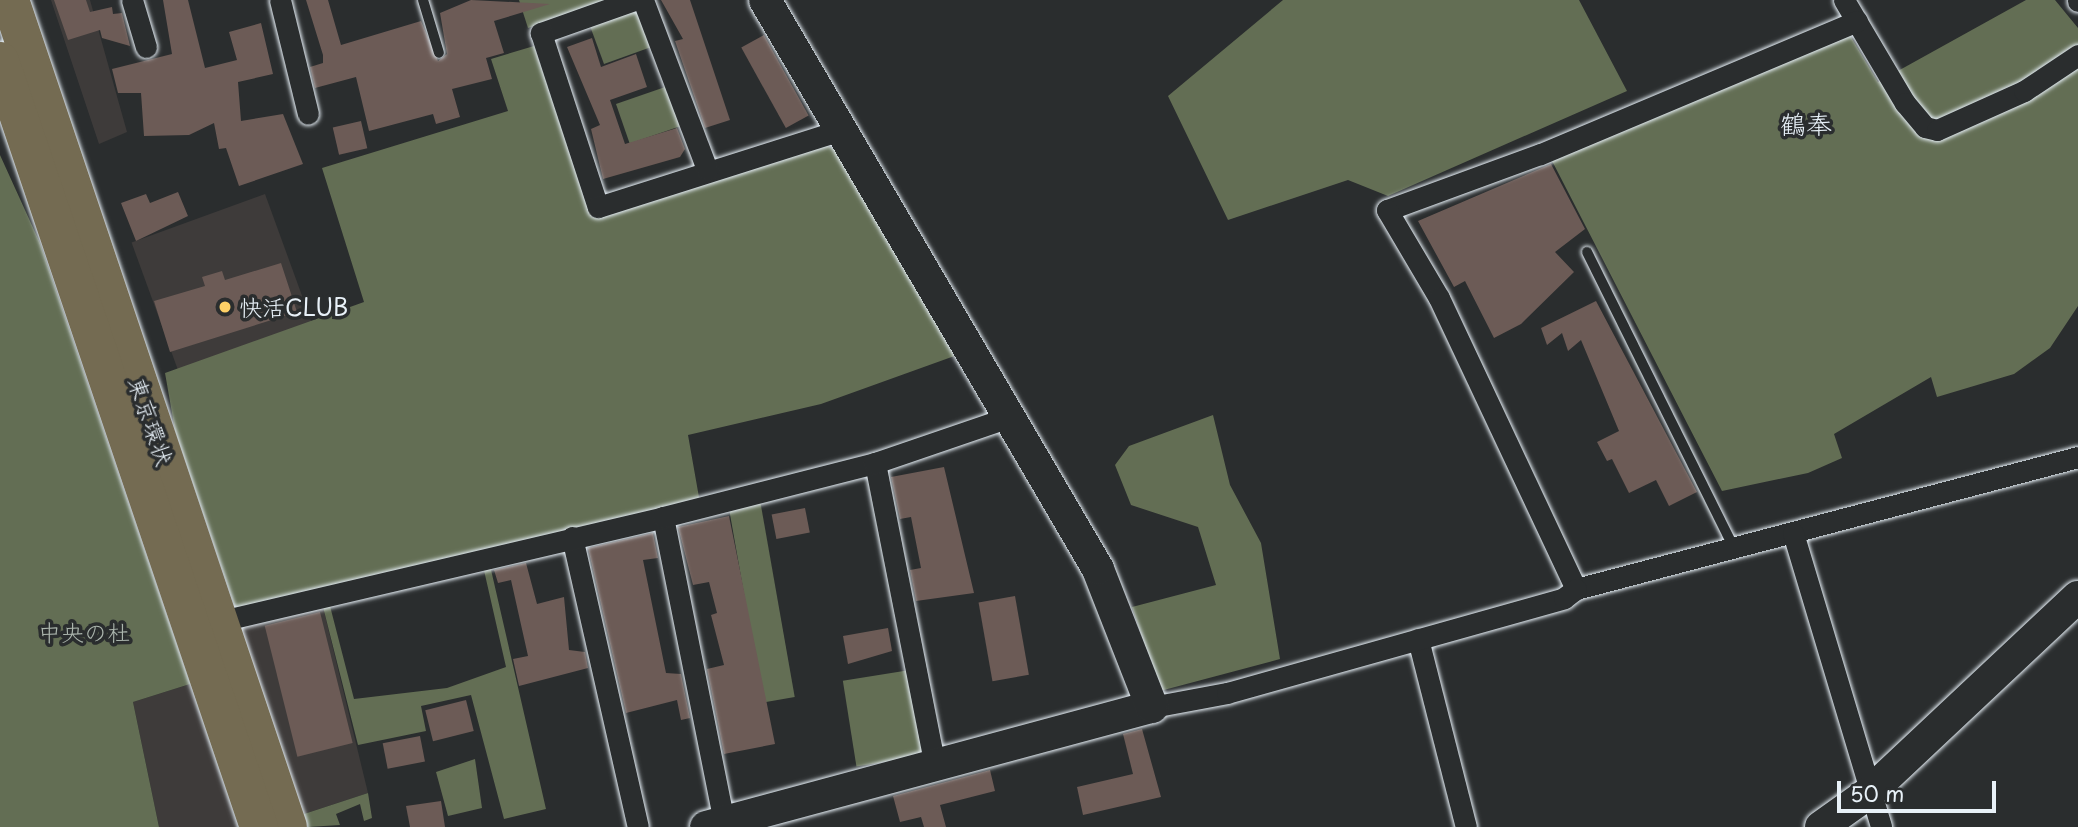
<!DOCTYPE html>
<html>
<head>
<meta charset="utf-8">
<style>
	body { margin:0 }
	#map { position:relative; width:2078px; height:827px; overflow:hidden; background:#2a2d2e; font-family:"Playpen Sans","Klee One",sans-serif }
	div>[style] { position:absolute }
	.built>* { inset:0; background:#3e3b3a; transform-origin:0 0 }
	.green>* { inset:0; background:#636e54; transform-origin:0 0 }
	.building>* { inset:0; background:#6c5b56; transform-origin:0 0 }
	.roads { filter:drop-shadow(0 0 2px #e8f1f8) drop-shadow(0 0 2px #e8f1f8) }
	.lane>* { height:10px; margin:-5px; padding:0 5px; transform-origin:5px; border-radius:5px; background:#2a2d2e }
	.street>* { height:21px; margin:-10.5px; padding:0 10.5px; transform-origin:10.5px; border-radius:10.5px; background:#2a2d2e }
	.secondary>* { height:32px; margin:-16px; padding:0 16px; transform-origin:16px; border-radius:16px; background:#2a2d2e }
	.highway>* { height:38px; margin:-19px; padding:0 19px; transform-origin:19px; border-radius:19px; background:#746b52 }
	.dots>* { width:19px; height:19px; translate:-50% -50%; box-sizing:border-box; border:4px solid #2a2d2e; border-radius:50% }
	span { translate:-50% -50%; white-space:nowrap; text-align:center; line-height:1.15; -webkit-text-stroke:7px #2a2d2e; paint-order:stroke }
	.poi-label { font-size:23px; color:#e8f1f8 }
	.left { translate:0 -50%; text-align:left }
	.street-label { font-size:23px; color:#e8f1f8 }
	.park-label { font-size:23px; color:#acb6ae }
	.quarter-label { font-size:26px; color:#e8f1f8 }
	.scale { position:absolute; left:1837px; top:781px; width:159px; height:32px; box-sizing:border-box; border:4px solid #e8f1f8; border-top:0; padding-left:9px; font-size:21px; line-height:24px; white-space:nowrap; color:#e8f1f8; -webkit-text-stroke:5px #2a2d2e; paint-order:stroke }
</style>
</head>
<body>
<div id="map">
	<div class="built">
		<i style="clip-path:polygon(51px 0,90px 0,127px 132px,99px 144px)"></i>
		<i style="left:265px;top:194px;width:137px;height:142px;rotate:70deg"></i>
		<i style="clip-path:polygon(322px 603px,368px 793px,304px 814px,239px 623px)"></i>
		<i style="clip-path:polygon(190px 684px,238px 827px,159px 827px,133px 702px)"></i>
	</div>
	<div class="green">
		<i style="clip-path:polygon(519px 0,609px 0,528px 28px)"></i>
		<i style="clip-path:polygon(1283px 0,1579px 0,1627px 91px,1388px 196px,1348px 180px,1228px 220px,1168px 96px)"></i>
		<i style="clip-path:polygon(2026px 0,2055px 0,2078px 28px,2078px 306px,2050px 348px,2014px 374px,1937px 397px,1931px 377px,1834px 434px,1842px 458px,1808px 473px,1722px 491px,1549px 155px,1848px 32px,1878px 82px)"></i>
		<i style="clip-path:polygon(632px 11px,641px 13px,654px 46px,604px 64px,590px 26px)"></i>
		<i style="clip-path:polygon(534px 46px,592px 217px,824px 144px,838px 151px,960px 354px,821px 404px,688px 435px,700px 503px,237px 613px,175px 430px,165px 373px,364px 302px,322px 168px,508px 111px,491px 59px)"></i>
		<i style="left:668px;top:86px;width:42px;height:55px;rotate:71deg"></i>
		<i style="clip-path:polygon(0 155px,40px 243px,190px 684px,133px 702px,159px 827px,0 827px)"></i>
		<i style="clip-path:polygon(1213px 415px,1230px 485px,1261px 543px,1280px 659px,1160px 691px,1132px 607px,1216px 585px,1198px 527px,1131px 505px,1115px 465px,1129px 446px)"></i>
		<i style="left:760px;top:500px;width:200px;height:32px;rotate:80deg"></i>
		<i style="clip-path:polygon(evenodd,489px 561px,546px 809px,504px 819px,471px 695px,421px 706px,426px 731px,358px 745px,322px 603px,489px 561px,483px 566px,506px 667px,447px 688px,354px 699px,330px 606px,483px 566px)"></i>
		<i style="left:910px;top:670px;width:87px;height:68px;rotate:81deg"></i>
		<i style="clip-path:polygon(475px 759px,482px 808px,448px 816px,436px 772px)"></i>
		<i style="clip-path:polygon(368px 793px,372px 818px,364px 821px,360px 804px,336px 814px,340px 825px,308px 827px,304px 814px)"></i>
	</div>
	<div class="building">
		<i style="clip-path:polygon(54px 0,86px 0,90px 12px,112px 7px,113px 14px,122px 13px,130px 46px,102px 38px,100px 30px,68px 40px)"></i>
		<i style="clip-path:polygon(163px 0,188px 0,205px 68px,237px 60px,229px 32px,261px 23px,273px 74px,238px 82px,241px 121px,283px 114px,303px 164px,239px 186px,226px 148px,219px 149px,214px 123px,189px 135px,144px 136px,141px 93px,118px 93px,112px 69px,172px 54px)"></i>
		<i style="clip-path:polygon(306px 0,328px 0,341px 45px,421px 21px,438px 61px,447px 54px,440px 13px,471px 0,550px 4px,494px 21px,504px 53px,486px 58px,492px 79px,452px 89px,460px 117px,436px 124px,433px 114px,369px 131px,356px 77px,315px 88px,310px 67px,323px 63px,323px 55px)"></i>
		<i style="clip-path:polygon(661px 0,690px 0,730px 120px,705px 128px,675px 41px,683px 39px)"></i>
		<i style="left:764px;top:35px;width:92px;height:26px;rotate:61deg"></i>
		<i style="clip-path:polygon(592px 38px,601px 67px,636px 54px,647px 87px,610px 100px,625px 144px,677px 128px,685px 149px,680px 157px,603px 179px,591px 129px,600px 125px,567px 47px)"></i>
		<i style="left:361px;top:121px;width:28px;height:29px;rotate:77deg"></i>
		<i style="clip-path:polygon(1551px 164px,1585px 229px,1555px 252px,1574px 272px,1521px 324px,1494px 338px,1465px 281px,1454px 287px,1418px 221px)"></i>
		<i style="clip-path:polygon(178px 192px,188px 216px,136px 241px,121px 203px,146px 194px,150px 203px)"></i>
		<i style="clip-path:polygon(281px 263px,297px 312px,170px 352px,154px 301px,205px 286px,202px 277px,222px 271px,225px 280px)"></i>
		<i style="clip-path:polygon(1596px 301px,1697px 492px,1669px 506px,1656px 480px,1629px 493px,1612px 459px,1607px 461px,1597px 442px,1619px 431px,1581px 340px,1568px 351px,1562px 333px,1547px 345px,1541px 328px)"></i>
		<i style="clip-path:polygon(944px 467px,974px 593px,916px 601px,910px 570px,921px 568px,911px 517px,900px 519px,891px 477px)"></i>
		<i style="left:805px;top:508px;width:25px;height:34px;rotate:79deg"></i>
		<i style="clip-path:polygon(729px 516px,775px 744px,724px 754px,707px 669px,724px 665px,711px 615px,717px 613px,709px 582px,693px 585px,678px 527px)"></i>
		<i style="clip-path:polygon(653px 533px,658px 558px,643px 560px,666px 673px,681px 674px,690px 718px,681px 720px,677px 700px,626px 713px,588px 548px)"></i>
		<i style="clip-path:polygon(526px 563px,537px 604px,564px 597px,569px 650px,585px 652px,588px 668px,519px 686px,513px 659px,528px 656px,511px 580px,498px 583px,494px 570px)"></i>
		<i style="left:1015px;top:596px;width:80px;height:37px;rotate:80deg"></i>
		<i style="left:320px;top:612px;width:135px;height:57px;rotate:76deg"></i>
		<i style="clip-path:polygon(888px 628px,892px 651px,848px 664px,843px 636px)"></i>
		<i style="left:466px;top:700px;width:32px;height:42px;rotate:76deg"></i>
		<i style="clip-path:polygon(1142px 729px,1161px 797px,1083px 815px,1077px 787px,1133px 774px,1123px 734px)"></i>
		<i style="left:420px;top:736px;width:26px;height:38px;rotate:79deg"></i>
		<i style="clip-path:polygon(990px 770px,995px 791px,940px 805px,946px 827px,924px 827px,921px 817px,900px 822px,893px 796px)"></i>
		<i style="clip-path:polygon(441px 801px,445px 827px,410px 827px,406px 806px)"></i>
	</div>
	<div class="roads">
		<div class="lane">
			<i style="left:423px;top:0;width:55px;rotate:73.2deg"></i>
			<i style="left:1587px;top:252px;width:330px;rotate:63.6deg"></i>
		</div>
		<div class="street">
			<i style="left:132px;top:0;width:49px;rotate:73.4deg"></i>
			<i style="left:280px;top:0;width:117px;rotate:76.2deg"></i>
			<i style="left:634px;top:0;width:99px;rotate:160.5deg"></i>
			<i style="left:541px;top:33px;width:183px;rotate:71.9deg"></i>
			<i style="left:598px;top:207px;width:255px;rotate:-17.6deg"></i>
			<i style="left:643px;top:0;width:181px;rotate:69.3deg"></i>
			<i style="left:1844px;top:0;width:120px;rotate:59.4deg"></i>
			<i style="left:1905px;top:103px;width:31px;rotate:50deg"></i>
			<i style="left:1925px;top:127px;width:12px;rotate:14deg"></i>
			<i style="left:1937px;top:130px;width:95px;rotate:-24.1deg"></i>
			<i style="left:2024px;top:91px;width:65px;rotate:-33.7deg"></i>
			<i style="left:2078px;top:0;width:1px;rotate:90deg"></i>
			<i style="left:1857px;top:21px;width:344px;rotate:157.2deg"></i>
			<i style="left:1540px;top:154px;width:163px;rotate:159.9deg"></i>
			<i style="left:1387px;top:210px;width:102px;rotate:59.4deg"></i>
			<i style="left:1439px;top:298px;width:322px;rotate:64.8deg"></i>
			<i style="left:1576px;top:589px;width:519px;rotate:-14.73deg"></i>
			<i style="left:875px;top:463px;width:308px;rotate:78.8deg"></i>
			<i style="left:663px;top:517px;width:311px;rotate:78.7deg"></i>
			<i style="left:1793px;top:533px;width:307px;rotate:73.3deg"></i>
			<i style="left:572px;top:537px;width:297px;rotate:77.2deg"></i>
			<i style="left:221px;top:621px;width:454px;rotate:-13.2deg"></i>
			<i style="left:663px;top:517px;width:219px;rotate:-14.3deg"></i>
			<i style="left:875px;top:463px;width:142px;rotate:-18.9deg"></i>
			<i style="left:1418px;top:639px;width:194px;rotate:75.7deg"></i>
			<i style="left:1152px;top:707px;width:76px;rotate:-10.6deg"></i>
			<i style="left:1227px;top:693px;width:350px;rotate:-15.7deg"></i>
			<i style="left:1564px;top:598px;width:15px;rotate:-37deg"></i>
		</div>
		<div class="secondary">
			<i style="left:706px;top:827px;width:462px;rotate:-15.1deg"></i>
			<i style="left:1152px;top:707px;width:148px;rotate:-111.4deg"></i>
			<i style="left:1098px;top:569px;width:659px;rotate:-120.34deg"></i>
			<i style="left:1821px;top:827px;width:60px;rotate:-35.5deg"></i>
			<i style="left:1870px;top:792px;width:285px;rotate:-43.2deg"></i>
		</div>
		<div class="highway">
			<i style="left:10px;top:0;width:872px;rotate:71.42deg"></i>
			<i style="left:0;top:61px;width:809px;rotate:71.32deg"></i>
		</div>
	</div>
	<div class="dots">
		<i style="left:225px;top:307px;background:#ffd166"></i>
	</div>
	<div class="poi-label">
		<span class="left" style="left:239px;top:307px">快活CLUB</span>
	</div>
	<div class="street-label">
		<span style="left:151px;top:421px;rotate:71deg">東京環状</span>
	</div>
	<div class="park-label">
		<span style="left:84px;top:632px">中央の杜</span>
	</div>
	<div class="quarter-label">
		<span style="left:1806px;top:124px">鶴奉</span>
	</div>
	<div class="scale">50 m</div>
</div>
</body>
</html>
